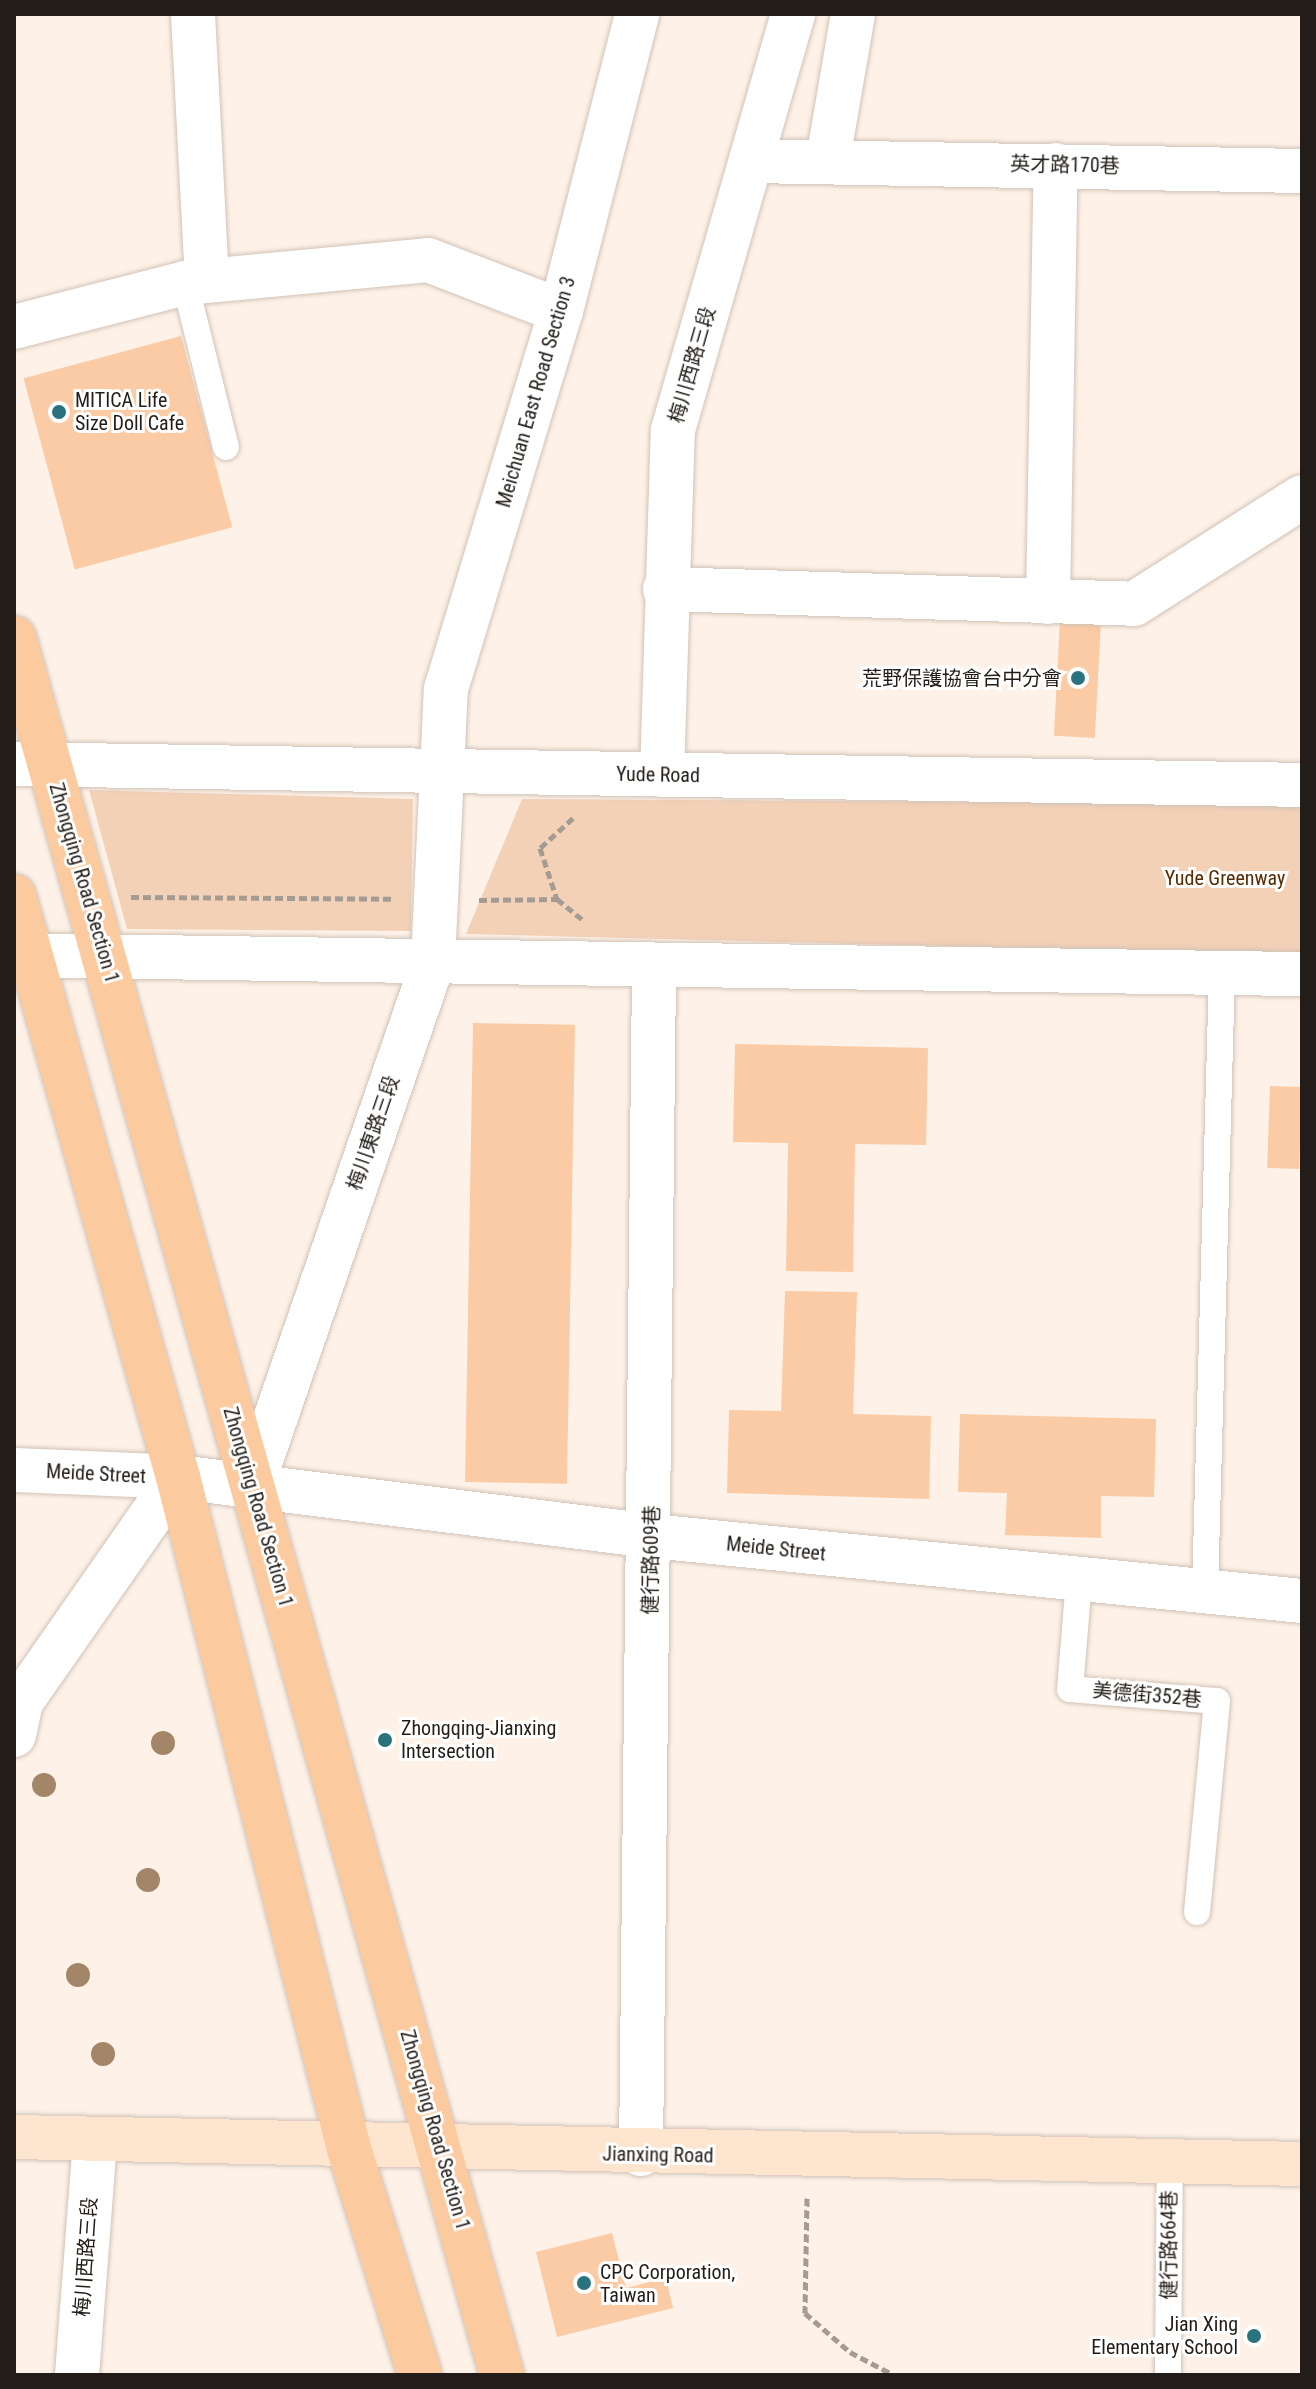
<!DOCTYPE html>
<html>
<head>
<meta charset="utf-8">
<style>
	body { margin:0 }
	#map { position:relative; width:1316px; height:2389px; overflow:hidden; background:#fef2e8; font-family:"Roboto Condensed","Noto Sans TC",sans-serif }
	div>[style] { position:absolute }
	.green>* { inset:0; background:#f3d1b7 }
	.building>* { inset:0; background:#fbcba5; transform-origin:0 0 }
	.path>* { height:5px; margin-top:-2.5px; transform-origin:0; background:repeating-linear-gradient(90deg,#a49b93 0 8px,transparent 0 12px) }
	.roads { filter:drop-shadow(0 0 2px #d1c2b7) drop-shadow(0 0 2px #d1c2b7) }
	.lane>* { height:26px; margin:-13px; padding:0 13px; transform-origin:13px; border-radius:13px; background:#fff }
	.street>* { height:44px; margin:-22px; padding:0 22px; transform-origin:22px; border-radius:22px; background:#fff }
	.secondary>* { height:44px; margin:-22px; padding:0 22px; transform-origin:22px; border-radius:22px; background:#fee5cf }
	.primary>* { height:44px; margin:-22px; padding:0 22px; transform-origin:22px; border-radius:22px; background:#fcca9f }
	.trees>* { width:24px; height:24px; margin:-12px; border-radius:50%; background:#a38568 }
	.dots>* { width:22px; height:22px; translate:-50% -50%; box-sizing:border-box; border:4px solid #fff; border-radius:50% }
	span { translate:-50% -50%; white-space:nowrap; text-align:center; line-height:1.15; -webkit-text-stroke:6px #fff; paint-order:stroke }
	.street-label { font-size:20px; color:#221d18 }
	.poi-label { font-size:20px; color:#221d18 }
	.left { translate:0 -50%; text-align:left }
	.right { translate:-100% -50%; text-align:right }
	.park-label { font-size:20px; color:#582c00 }
	.frame { position:absolute; inset:0; border:16px solid #221d18; pointer-events:none }
</style>
</head>
<body>
<div id="map">
	<div class="green">
		<i style="clip-path:polygon(89px 790px,413px 799px,411px 931px,127px 929px)"></i>
		<i style="clip-path:polygon(522px 799px,1302px 804px,1302px 955px,466px 934px)"></i>
	</div>
	<div class="building">
		<i style="left:181px;top:336px;width:198px;height:163px;rotate:75deg"></i>
		<i style="left:1060px;top:619px;width:41px;height:117px;rotate:3deg"></i>
		<i style="left:473px;top:1023px;width:102px;height:459px;rotate:1deg"></i>
		<i style="clip-path:polygon(735px 1044px,928px 1048px,926px 1145px,855px 1144px,853px 1272px,786px 1271px,788px 1143px,733px 1142px)"></i>
		<i style="left:1270px;top:1086px;width:32px;height:82px;rotate:2deg"></i>
		<i style="clip-path:polygon(785px 1291px,857px 1292px,853px 1414px,931px 1416px,929px 1499px,727px 1493px,729px 1410px,781px 1411px)"></i>
		<i style="clip-path:polygon(960px 1414px,1156px 1419px,1154px 1497px,1101px 1496px,1101px 1538px,1005px 1535px,1007px 1493px,958px 1492px)"></i>
		<i style="clip-path:polygon(612px 2233px,626px 2288px,666px 2278px,673px 2308px,557px 2337px,536px 2252px)"></i>
	</div>
	<div class="path">
		<i style="left:573px;top:818px;width:45px;rotate:137.7deg"></i>
		<i style="left:540px;top:848px;width:54px;rotate:71.6deg"></i>
		<i style="left:557px;top:899px;width:32px;rotate:39deg"></i>
		<i style="left:131px;top:897px;width:262px;rotate:0.4deg"></i>
		<i style="left:479px;top:900px;width:78px;rotate:-0.7deg"></i>
		<i style="left:807px;top:2198px;width:115px;rotate:91deg"></i>
		<i style="left:805px;top:2313px;width:60px;rotate:40.9deg"></i>
		<i style="left:850px;top:2352px;width:50px;rotate:27.6deg"></i>
	</div>
	<div class="roads">
		<div class="lane">
			<i style="left:185px;top:283px;width:169px;rotate:76deg"></i>
			<i style="left:1079px;top:1580px;width:109px;rotate:94.7deg"></i>
			<i style="left:1070px;top:1689px;width:147px;rotate:4.7deg"></i>
			<i style="left:1217px;top:1701px;width:212px;rotate:95.4deg"></i>
			<i style="left:1205px;top:1592px;width:620px;rotate:-88.43deg"></i>
			<i style="left:1168px;top:2375px;width:213px;rotate:-89.5deg"></i>
		</div>
		<div class="street">
			<i style="left:193px;top:14px;width:267px;rotate:87deg"></i>
			<i style="left:828px;top:159px;width:147px;rotate:-80.2deg"></i>
			<i style="left:751px;top:161px;width:551px;rotate:1.04deg"></i>
			<i style="left:14px;top:327px;width:177px;rotate:-14.4deg"></i>
			<i style="left:185px;top:283px;width:244px;rotate:-5.4deg"></i>
			<i style="left:428px;top:260px;width:142px;rotate:21deg"></i>
			<i style="left:665px;top:589px;width:469px;rotate:1.8deg"></i>
			<i style="left:1134px;top:604px;width:199px;rotate:-32.5deg"></i>
			<i style="left:1048px;top:602px;width:437px;rotate:-89deg"></i>
			<i style="left:14px;top:764px;width:1288px;rotate:0.93deg"></i>
			<i style="left:662px;top:775px;width:345px;rotate:-88.2deg"></i>
			<i style="left:673px;top:430px;width:433px;rotate:-73.9deg"></i>
			<i style="left:14px;top:955px;width:1288px;rotate:0.85deg"></i>
			<i style="left:14px;top:1470px;width:164px;rotate:2.4deg"></i>
			<i style="left:178px;top:1477px;width:478px;rotate:7.1deg"></i>
			<i style="left:652px;top:1536px;width:653px;rotate:5.71deg"></i>
			<i style="left:252px;top:1486px;width:554px;rotate:-70.94deg"></i>
			<i style="left:433px;top:962px;width:273px;rotate:-87.3deg"></i>
			<i style="left:446px;top:689px;width:395px;rotate:-73.1deg"></i>
			<i style="left:561px;top:311px;width:307px;rotate:-75.6deg"></i>
			<i style="left:14px;top:1735px;width:34px;rotate:-78deg"></i>
			<i style="left:21px;top:1702px;width:274px;rotate:-55.1deg"></i>
			<i style="left:641px;top:2154px;width:1189px;rotate:-89.37deg"></i>
			<i style="left:77px;top:2375px;width:236px;rotate:-85.6deg"></i>
		</div>
		<div class="secondary">
			<i style="left:14px;top:2137px;width:1288px;rotate:1.2deg"></i>
		</div>
		<div class="primary">
			<i style="left:14px;top:638px;width:1804px;rotate:74.31deg"></i>
			<i style="left:14px;top:896px;width:604px;rotate:74.24deg"></i>
			<i style="left:178px;top:1477px;width:693px;rotate:75.72deg"></i>
			<i style="left:349px;top:2149px;width:237px;rotate:72.6deg"></i>
		</div>
	</div>
	<div class="trees">
		<i style="left:163px;top:1743px"></i>
		<i style="left:44px;top:1785px"></i>
		<i style="left:148px;top:1880px"></i>
		<i style="left:78px;top:1975px"></i>
		<i style="left:103px;top:2054px"></i>
	</div>
	<div class="dots">
		<i style="left:59px;top:412px;background:#2a727d"></i>
		<i style="left:1078px;top:678px;background:#2a727d"></i>
		<i style="left:385px;top:1740px;background:#2a727d"></i>
		<i style="left:584px;top:2283px;background:#2a727d"></i>
		<i style="left:1254px;top:2336px;background:#2a727d"></i>
	</div>
	<div class="street-label">
		<span style="left:1065px;top:165px;rotate:1deg">英才路170巷</span>
		<span style="left:692px;top:365px;rotate:-74deg">梅川西路三段</span>
		<span style="left:536px;top:392px;rotate:-74deg">Meichuan East Road Section 3</span>
		<span style="left:658px;top:775px;rotate:1deg">Yude Road</span>
		<span style="left:84px;top:883px;rotate:74deg">Zhongqing Road Section 1</span>
		<span style="left:373px;top:1133px;rotate:-71deg">梅川東路三段</span>
		<span style="left:96px;top:1474px;rotate:3deg">Meide Street</span>
		<span style="left:258px;top:1507px;rotate:74deg">Zhongqing Road Section 1</span>
		<span style="left:776px;top:1549px;rotate:6deg">Meide Street</span>
		<span style="left:651px;top:1560px;rotate:-89deg">健行路609巷</span>
		<span style="left:1147px;top:1695px;rotate:5deg">美德街352巷</span>
		<span style="left:435px;top:2130px;rotate:74deg">Zhongqing Road Section 1</span>
		<span style="left:658px;top:2155px;rotate:1deg">Jianxing Road</span>
		<span style="left:1169px;top:2245px;rotate:-90deg">健行路664巷</span>
		<span style="left:86px;top:2257px;rotate:-86deg">梅川西路三段</span>
	</div>
	<div class="poi-label">
		<span class="left" style="left:75px;top:412px">MITICA Life<br>Size Doll Cafe</span>
		<span class="right" style="left:1062px;top:678px">荒野保護協會台中分會</span>
		<span class="left" style="left:401px;top:1740px">Zhongqing-Jianxing<br>Intersection</span>
		<span class="left" style="left:600px;top:2284px">CPC Corporation,<br>Taiwan</span>
		<span class="right" style="left:1238px;top:2336px">Jian Xing<br>Elementary School</span>
	</div>
	<div class="park-label">
		<span style="left:1225px;top:878px">Yude Greenway</span>
	</div>
	<div class="frame"></div>
</div>
</body>
</html>
